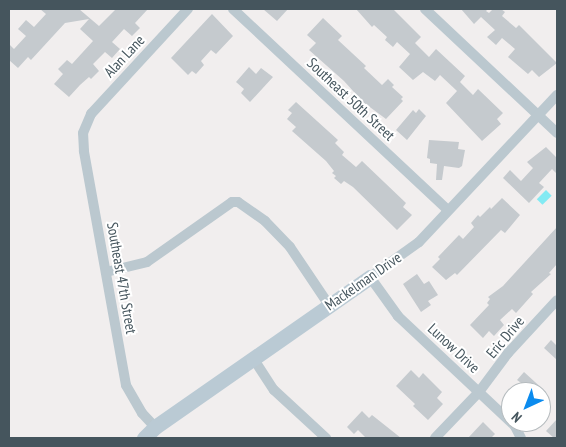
<!DOCTYPE html>
<html>
<head>
<meta charset="utf-8">
<style>
	body { margin:0 }
	#map { position:relative; width:566px; height:447px; overflow:hidden; background:#f1eeee; font-family:"PT Sans Narrow",sans-serif }
	div>[style] { position:absolute }
	.water>* { inset:0; background:#82eaf3; transform-origin:0 0 }
	.building>* { inset:0; background:#c5cace }
	.street>* { height:10px; margin:-5px; padding:0 5px; transform-origin:5px; border-radius:5px; background:#bbc8cf }
	.secondary>* { height:15px; margin:-7.5px; padding:0 7.5px; transform-origin:7.5px; border-radius:7.5px; background:#bacad4 }
	span { translate:-50% -50%; white-space:nowrap; text-align:center; line-height:1.15; -webkit-text-stroke:4px #fff; paint-order:stroke }
	.street-label { font-size:15px; color:#45555d }
	.frame { position:absolute; inset:0; border:10px solid #45555d; pointer-events:none }
	.north { position:absolute; left:501px; top:382px; width:50px; height:50px; box-sizing:border-box; background:#fff; border:1px solid #b5bbbe; border-radius:50%; rotate:223deg; font-size:14px; font-weight:700; line-height:20px; text-align:center; color:#45555d }
	.north::after { content:''; display:block; margin:auto; width:18px; height:22px; background:#0b8bee; clip-path:polygon(50% 0,100% 100%,50% 72%,0 100%) }
</style>
</head>
<body>
<div id="map">
	<div class="water">
		<i style="left:546px;top:190px;width:8px;height:13px;rotate:45deg"></i>
	</div>
	<div class="building">
		<i style="clip-path:polygon(40px 9px,79px 9px,99px 26px,116px 9px,148px 9px,135px 23px,140px 28px,132px 36px,124px 29px,112px 42px,120px 49px,112px 58px,105px 52px,93px 64px,99px 71px,91px 79px,89px 77px,80px 85px,69px 97px,54px 84px,63px 74px,58px 69px,67px 60px,72px 64px,93px 41px,80px 29px,89px 19px,65px 23px,31px 60px,28px 57px,18px 68px,9px 60px,9px 44px,14px 49px,26px 36px,18px 29px,26px 20px,34px 27px,46px 14px)"></i>
		<i style="clip-path:polygon(263px 9px,288px 9px,277px 21px)"></i>
		<i style="clip-path:polygon(356px 9px,393px 9px,421px 37px,415px 43px,429px 57px,436px 49px,465px 76px,460px 82px,473px 95px,478px 89px,503px 113px,497px 119px,501px 124px,482px 141px,446px 103px,457px 91px,440px 75px,435px 81px,423px 72px,413px 80px,399px 67px,410px 54px,397px 42px,393px 47px,385px 40px,387px 37px,374px 25px,372px 27px)"></i>
		<i style="clip-path:polygon(461px 9px,488px 9px,486px 11px,489px 13px,493px 9px,501px 9px,505px 12px,502px 16px,516px 28px,519px 25px,557px 63px,539px 77px,532px 70px,528px 74px,508px 57px,515px 49px,502px 38px,496px 45px,487px 37px,495px 30px,481px 17px,474px 24px)"></i>
		<i style="clip-path:polygon(212px 14px,233px 36px,216px 54px,211px 50px,201px 61px,204px 65px,196px 74px,192px 71px,188px 75px,171px 58px)"></i>
		<i style="clip-path:polygon(323px 18px,342px 36px,338px 40px,366px 66px,364px 68px,382px 85px,388px 79px,394px 85px,392px 87px,403px 97px,401px 99px,403px 101px,386px 119px,363px 102px,344px 81px,309px 50px,316px 43px,307px 35px)"></i>
		<i style="clip-path:polygon(249px 67px,256px 74px,261px 68px,273px 77px,250px 102px,241px 93px,244px 89px,236px 82px)"></i>
		<i style="clip-path:polygon(296px 102px,338px 140px,335px 143px,344px 152px,342px 155px,356px 167px,362px 161px,406px 203px,403px 207px,412px 215px,397px 230px,353px 187px,344px 181px,341px 184px,334px 178px,336px 176px,332px 173px,334px 171px,326px 161px,292px 131px,296px 127px,287px 119px,292px 113px,288px 110px)"></i>
		<i style="clip-path:polygon(419px 109px,426px 116px,407px 140px,396px 130px,413px 110px,416px 113px)"></i>
		<i style="clip-path:polygon(429px 140px,459px 142px,458px 149px,465px 150px,462px 166px,459px 168px,444px 166px,442px 180px,436px 180px,437px 164px,430px 163px,430px 159px,427px 158px)"></i>
		<i style="clip-path:polygon(546px 147px,557px 158px,557px 174px,552px 169px,539px 183px,544px 187px,529px 203px,503px 178px,510px 170px,521px 181px,533px 168px,527px 162px)"></i>
		<i style="clip-path:polygon(502px 198px,520px 215px,505px 233px,501px 230px,457px 275px,455px 273px,446px 280px,432px 267px,440px 259px,438px 257px,459px 235px,463px 239px,474px 227px,471px 223px,478px 215px,480px 217px,490px 207px,491px 209px)"></i>
		<i style="clip-path:polygon(557px 227px,557px 264px,549px 273px,551px 274px,531px 292px,533px 294px,516px 313px,512px 309px,500px 320px,504px 325px,494px 336px,489px 331px,483px 338px,470px 325px,489px 305px,487px 303px,490px 299px,488px 297px,503px 286px)"></i>
		<i style="clip-path:polygon(417px 274px,424px 284px,429px 281px,438px 295px,428px 301px,431px 305px,421px 312px,403px 284px)"></i>
		<i style="clip-path:polygon(551px 340px,557px 346px,557px 360px,544px 348px)"></i>
		<i style="clip-path:polygon(411px 370px,419px 378px,423px 373px,442px 392px,437px 398px,443px 404px,428px 420px,413px 406px,415px 404px,396px 386px)"></i>
		<i style="clip-path:polygon(524px 372px,546px 392px,517px 392px,524px 385px,517px 380px)"></i>
		<i style="clip-path:polygon(362px 411px,369px 418px,372px 415px,401px 438px,366px 438px,358px 430px,354px 434px,347px 427px)"></i>
		<i style="clip-path:polygon(557px 419px,557px 438px,554px 438px,546px 431px)"></i>
		<i style="clip-path:polygon(483px 422px,495px 434px,491px 438px,468px 438px)"></i>
	</div>
	<div class="street">
		<i style="left:233px;top:9px;width:294px;rotate:43.1deg"></i>
		<i style="left:425px;top:9px;width:181px;rotate:43.2deg"></i>
		<i style="left:106px;top:272px;width:42px;rotate:-13.7deg"></i>
		<i style="left:147px;top:262px;width:104px;rotate:-35.2deg"></i>
		<i style="left:232px;top:202px;width:6px"></i>
		<i style="left:238px;top:202px;width:33px;rotate:35deg"></i>
		<i style="left:265px;top:221px;width:36px;rotate:46deg"></i>
		<i style="left:290px;top:247px;width:70px;rotate:56.1deg"></i>
		<i style="left:253px;top:358px;width:38px;rotate:57deg"></i>
		<i style="left:274px;top:390px;width:71px;rotate:42.7deg"></i>
		<i style="left:155px;top:427px;width:19px;rotate:-133deg"></i>
		<i style="left:142px;top:413px;width:32px;rotate:-120deg"></i>
		<i style="left:126px;top:385px;width:238px;rotate:-100.2deg"></i>
		<i style="left:84px;top:151px;width:18px;rotate:-93deg"></i>
		<i style="left:83px;top:133px;width:21px;rotate:-67deg"></i>
		<i style="left:91px;top:114px;width:143px;rotate:-47.3deg"></i>
		<i style="left:435px;top:438px;width:64px;rotate:-46.3deg"></i>
		<i style="left:479px;top:392px;width:49px;rotate:-53.4deg"></i>
		<i style="left:508px;top:353px;width:72px;rotate:-47.2deg"></i>
		<i style="left:521px;top:438px;width:13px;rotate:-117deg"></i>
		<i style="left:515px;top:426px;width:161px;rotate:-136.8deg"></i>
		<i style="left:398px;top:316px;width:48px;rotate:-125.7deg"></i>
		<i style="left:370px;top:277px;width:60px;rotate:-35.5deg"></i>
		<i style="left:419px;top:242px;width:202px;rotate:-46.8deg"></i>
	</div>
	<div class="secondary">
		<i style="left:144px;top:438px;width:16px;rotate:-45deg"></i>
		<i style="left:155px;top:427px;width:262px;rotate:-34.9deg"></i>
	</div>
	<div class="street-label">
		<span style="left:124px;top:56px;rotate:-47deg">Alan Lane</span>
		<span style="left:351px;top:99px;rotate:43deg">Southeast 50th Street</span>
		<span style="left:122px;top:278px;rotate:80deg">Southeast 47th Street</span>
		<span style="left:363px;top:281px;rotate:-35deg">Mackelman Drive</span>
		<span style="left:505px;top:337px;rotate:-50deg">Eric Drive</span>
		<span style="left:454px;top:348px;rotate:43deg">Lunow Drive</span>
	</div>
	<div class="frame"></div>
	<div class="north">N</div>
</div>
</body>
</html>
